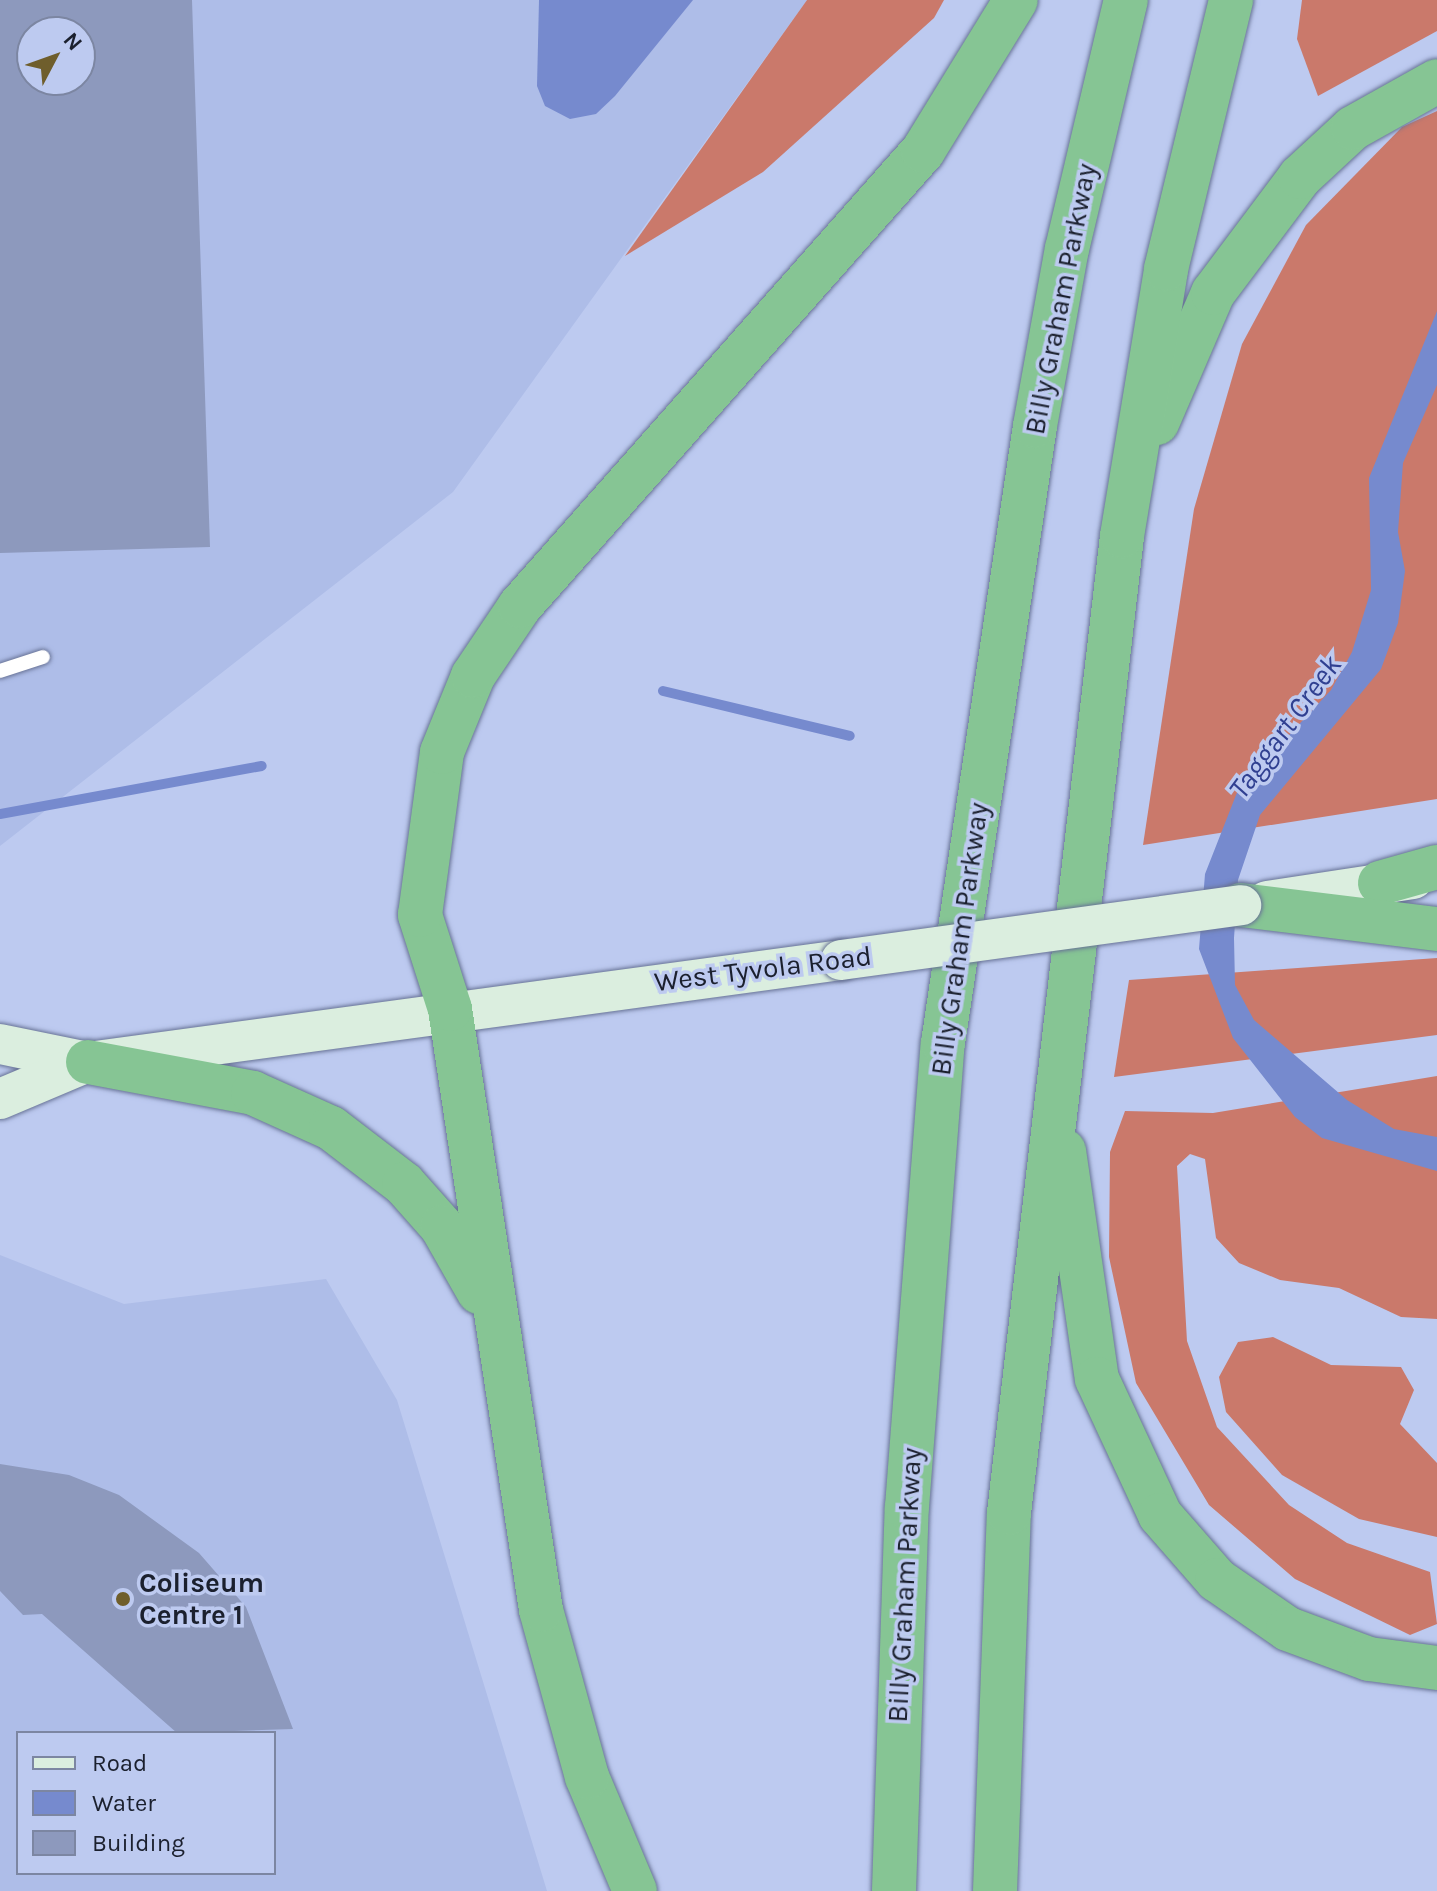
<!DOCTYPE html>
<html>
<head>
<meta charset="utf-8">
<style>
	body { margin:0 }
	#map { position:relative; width:1437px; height:1891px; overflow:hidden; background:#bdcaf0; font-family:Karla,sans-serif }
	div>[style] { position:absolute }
	.built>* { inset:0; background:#aebde8 }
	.forest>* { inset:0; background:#ca796b }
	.water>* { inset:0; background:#768ace }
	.stream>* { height:10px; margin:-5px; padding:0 5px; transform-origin:5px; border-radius:5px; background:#768ace }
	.building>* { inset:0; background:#8d99bd }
	.roads { filter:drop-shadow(0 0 2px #687396) drop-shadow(0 0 2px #687396) }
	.lane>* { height:14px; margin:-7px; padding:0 7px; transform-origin:7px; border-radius:7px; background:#fff }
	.secondary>* { height:40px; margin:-20px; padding:0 20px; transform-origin:20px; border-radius:20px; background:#dbeedf }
	.highway>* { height:44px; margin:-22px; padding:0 22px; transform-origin:22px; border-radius:22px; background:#86c594 }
	.bridges { filter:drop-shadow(0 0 2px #687396) drop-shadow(0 0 2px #687396) }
	.secondary-bridge>* { height:40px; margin:-20px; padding:0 20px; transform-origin:20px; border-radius:20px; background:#dbeedf }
	.dots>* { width:22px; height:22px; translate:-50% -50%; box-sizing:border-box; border:4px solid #bdcaf0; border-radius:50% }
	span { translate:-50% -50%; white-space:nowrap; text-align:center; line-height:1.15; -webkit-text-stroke:7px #bdcaf0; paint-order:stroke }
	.street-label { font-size:28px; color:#1b202e }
	.poi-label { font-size:28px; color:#1b202e; font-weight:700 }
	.left { translate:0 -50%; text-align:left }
	.water-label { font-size:30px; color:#304091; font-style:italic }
	.legend { position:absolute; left:16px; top:1731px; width:260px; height:144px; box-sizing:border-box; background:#bdcaf0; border:2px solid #7c86a2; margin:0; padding:10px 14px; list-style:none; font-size:24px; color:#1b202e }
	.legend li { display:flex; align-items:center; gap:16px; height:40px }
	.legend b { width:40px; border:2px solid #7c86a2 }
	.north { position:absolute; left:16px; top:16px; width:80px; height:80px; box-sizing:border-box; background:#bdcaf0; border:2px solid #7c86a2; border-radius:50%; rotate:49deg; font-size:22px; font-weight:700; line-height:32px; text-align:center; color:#1b202e }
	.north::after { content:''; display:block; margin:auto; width:28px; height:36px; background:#6f5e2c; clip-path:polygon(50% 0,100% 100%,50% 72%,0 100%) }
</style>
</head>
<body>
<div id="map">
	<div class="built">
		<i style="clip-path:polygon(evenodd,0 0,807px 0,453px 492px,0 846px,0 0,32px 32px,80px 32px,80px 80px,32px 80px,32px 32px)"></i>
		<i style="clip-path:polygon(evenodd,0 1255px,124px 1304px,326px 1279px,397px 1400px,547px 1891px,0 1891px,0 1255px,18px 1733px,274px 1733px,274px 1873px,18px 1873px,18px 1733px)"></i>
	</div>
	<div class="forest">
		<i style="clip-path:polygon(807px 0,944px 0,934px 18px,763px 172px,625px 256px)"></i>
		<i style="clip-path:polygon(1302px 0,1437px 0,1437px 31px,1318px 96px,1297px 39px)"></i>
		<i style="clip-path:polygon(1437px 111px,1437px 799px,1143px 845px,1194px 509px,1242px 344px,1306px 225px,1402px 127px)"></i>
		<i style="clip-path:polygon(1437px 958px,1437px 1035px,1114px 1077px,1129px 980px)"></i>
		<i style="clip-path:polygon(1437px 1076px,1437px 1319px,1401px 1317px,1339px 1288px,1280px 1280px,1239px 1263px,1216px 1238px,1205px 1159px,1190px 1154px,1177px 1166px,1187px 1341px,1217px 1427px,1289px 1505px,1347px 1543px,1430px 1572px,1437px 1624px,1410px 1635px,1295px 1579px,1209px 1505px,1136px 1383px,1109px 1257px,1110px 1152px,1125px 1111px,1213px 1113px)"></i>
		<i style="clip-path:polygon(1273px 1337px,1331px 1365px,1401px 1367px,1414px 1390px,1400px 1424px,1437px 1463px,1437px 1537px,1359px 1519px,1282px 1475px,1226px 1412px,1219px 1377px,1238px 1342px)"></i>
	</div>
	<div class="water">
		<i style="clip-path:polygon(539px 0,693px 0,615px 96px,596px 114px,570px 119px,545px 106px,537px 86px)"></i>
		<i style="clip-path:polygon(1437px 311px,1437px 385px,1403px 463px,1398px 532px,1405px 571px,1398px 623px,1381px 669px,1260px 815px,1238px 880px,1234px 938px,1235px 985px,1254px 1020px,1347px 1100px,1394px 1129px,1437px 1137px,1437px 1171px,1322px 1138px,1295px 1117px,1233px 1038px,1199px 949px,1205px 874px,1238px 790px,1331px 690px,1352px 652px,1371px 590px,1369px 478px)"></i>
	</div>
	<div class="stream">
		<i style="left:663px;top:691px;width:192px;rotate:13.5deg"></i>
		<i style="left:0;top:814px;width:266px;rotate:-10.4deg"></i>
	</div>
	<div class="building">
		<i style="clip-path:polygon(evenodd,0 0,192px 0,210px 547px,0 553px,0 0,32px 32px,80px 32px,80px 80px,32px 80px,32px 32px)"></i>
		<i style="clip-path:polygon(0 1464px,69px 1475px,119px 1495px,199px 1553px,246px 1607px,293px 1729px,177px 1733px,42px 1614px,23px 1615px,0 1591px)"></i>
	</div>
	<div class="roads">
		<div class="lane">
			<i style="left:0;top:671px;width:45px;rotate:-18deg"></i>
		</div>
		<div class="secondary">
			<i style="left:1267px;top:901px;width:148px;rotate:-8.6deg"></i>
			<i style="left:0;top:1044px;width:90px;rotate:11.6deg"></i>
			<i style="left:0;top:1099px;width:95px;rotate:-22.8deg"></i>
			<i style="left:88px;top:1062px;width:760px;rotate:-7.71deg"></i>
		</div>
		<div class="highway">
			<i style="left:1157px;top:423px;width:142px;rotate:-66.7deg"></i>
			<i style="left:1213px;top:293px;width:145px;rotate:-53.1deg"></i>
			<i style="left:1300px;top:177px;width:72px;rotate:-42.8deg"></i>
			<i style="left:1353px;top:128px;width:96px;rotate:-29.2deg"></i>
			<i style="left:1380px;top:883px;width:59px;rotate:-15.7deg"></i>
			<i style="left:1241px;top:905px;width:197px;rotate:7deg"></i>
			<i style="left:88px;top:1062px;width:168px;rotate:10.6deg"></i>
			<i style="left:253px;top:1093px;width:85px;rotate:24.2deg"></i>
			<i style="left:331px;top:1128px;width:92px;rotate:37.5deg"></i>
			<i style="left:404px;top:1184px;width:57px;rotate:48.5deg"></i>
			<i style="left:442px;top:1227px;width:75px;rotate:60.4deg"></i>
			<i style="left:1064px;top:1151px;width:230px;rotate:81.8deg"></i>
			<i style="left:1097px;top:1379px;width:150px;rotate:65.1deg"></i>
			<i style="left:1160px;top:1515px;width:86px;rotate:48.8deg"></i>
			<i style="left:1217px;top:1580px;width:86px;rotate:34.6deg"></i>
			<i style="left:1288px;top:1629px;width:86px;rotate:20.3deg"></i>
			<i style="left:1369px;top:1659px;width:69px;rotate:7.5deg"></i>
			<i style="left:635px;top:1891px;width:124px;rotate:-112.8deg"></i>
			<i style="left:587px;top:1777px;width:173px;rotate:-105.4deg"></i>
			<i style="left:541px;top:1610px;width:608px;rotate:-98.61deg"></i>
			<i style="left:450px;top:1009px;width:99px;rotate:-107.7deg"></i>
			<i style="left:420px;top:915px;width:164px;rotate:-82.3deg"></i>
			<i style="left:442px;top:752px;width:82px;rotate:-67.8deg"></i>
			<i style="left:473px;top:676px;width:84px;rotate:-56.1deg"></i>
			<i style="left:520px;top:606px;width:608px;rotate:-48.47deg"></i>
			<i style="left:923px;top:151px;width:177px;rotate:-58.4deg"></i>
			<i style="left:894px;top:1891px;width:384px;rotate:-88.1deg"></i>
			<i style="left:907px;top:1507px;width:465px;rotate:-85.6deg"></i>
			<i style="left:943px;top:1043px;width:624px;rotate:-81.52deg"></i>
			<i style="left:1035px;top:426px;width:180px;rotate:-79.8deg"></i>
			<i style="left:1067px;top:249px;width:256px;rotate:-76.7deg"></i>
			<i style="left:995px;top:1891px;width:378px;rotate:-87.9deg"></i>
			<i style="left:1009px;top:1513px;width:984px;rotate:-83.4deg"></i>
			<i style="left:1122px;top:536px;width:271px;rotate:-80.6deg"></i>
			<i style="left:1166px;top:269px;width:277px;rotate:-76.4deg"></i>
		</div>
	</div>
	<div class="bridges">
		<div class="secondary-bridge">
			<i style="left:841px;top:960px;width:404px;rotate:-7.8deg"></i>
		</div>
	</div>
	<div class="dots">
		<i style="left:123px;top:1599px;background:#6f5e2c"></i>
	</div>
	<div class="street-label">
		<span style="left:1061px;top:299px;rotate:-79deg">Billy Graham Parkway</span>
		<span style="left:960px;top:939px;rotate:-82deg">Billy Graham Parkway</span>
		<span style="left:763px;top:969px;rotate:-7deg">West Tyvola Road</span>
		<span style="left:905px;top:1585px;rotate:-87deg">Billy Graham Parkway</span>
	</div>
	<div class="poi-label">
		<span class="left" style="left:139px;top:1599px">Coliseum<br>Centre 1</span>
	</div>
	<div class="water-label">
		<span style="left:1285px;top:727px;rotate:-54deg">Taggart Creek</span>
	</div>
	<ul class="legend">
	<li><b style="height:10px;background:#dbeedf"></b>Road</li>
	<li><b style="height:22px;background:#768ace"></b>Water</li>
	<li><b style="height:22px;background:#8d99bd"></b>Building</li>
	</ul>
	<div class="north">N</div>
</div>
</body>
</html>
